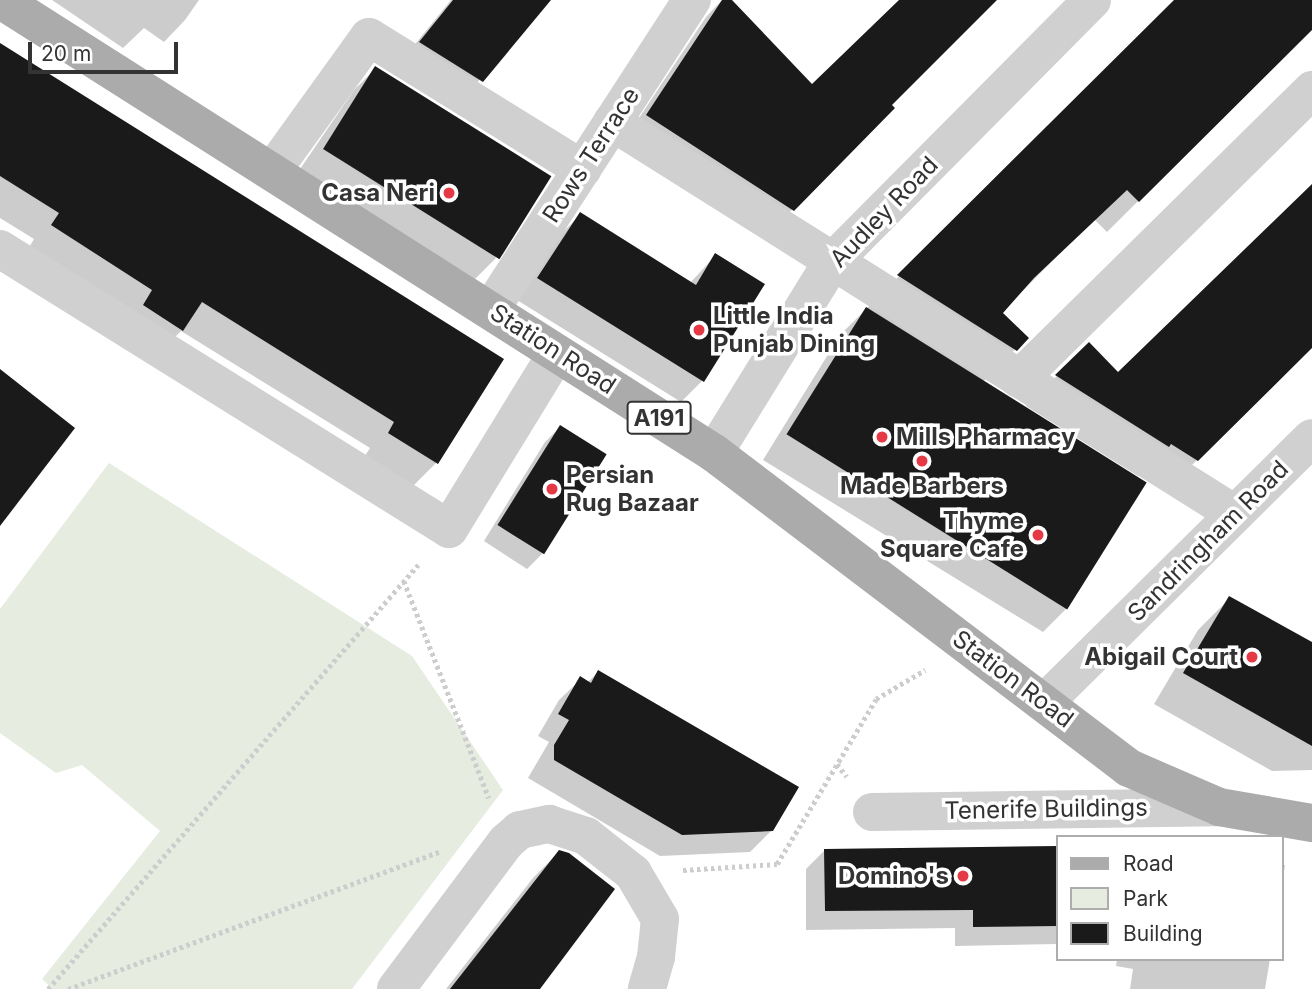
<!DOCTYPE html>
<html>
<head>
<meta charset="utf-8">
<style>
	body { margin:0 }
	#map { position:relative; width:1312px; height:989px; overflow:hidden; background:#fff; font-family:Inter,sans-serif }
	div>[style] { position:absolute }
	.green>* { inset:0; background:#e6ecdf }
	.shadow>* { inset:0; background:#0003 }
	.building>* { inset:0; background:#1a1a1a; transform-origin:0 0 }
	.path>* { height:4.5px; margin-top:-2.25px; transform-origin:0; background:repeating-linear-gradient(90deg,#cdcdcd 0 3.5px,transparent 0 7px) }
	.minor>* { height:38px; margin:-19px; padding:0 19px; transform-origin:19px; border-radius:19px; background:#d0d0d0 }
	.major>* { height:38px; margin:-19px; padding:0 19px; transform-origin:19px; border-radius:19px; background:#ababab }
	.dots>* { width:19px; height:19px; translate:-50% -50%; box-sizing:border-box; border:4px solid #fff; border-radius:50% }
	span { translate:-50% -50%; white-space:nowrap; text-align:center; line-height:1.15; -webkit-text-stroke:7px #fff; paint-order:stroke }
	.shield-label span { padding:2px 5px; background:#fff; border:2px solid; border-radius:5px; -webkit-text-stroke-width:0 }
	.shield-label { font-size:23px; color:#333; font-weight:700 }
	.street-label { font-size:24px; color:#333 }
	.poi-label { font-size:24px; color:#333; font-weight:700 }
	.right { translate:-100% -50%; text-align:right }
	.left { translate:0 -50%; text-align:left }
	.legend { position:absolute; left:1056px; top:835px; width:228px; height:126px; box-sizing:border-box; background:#fff; border:2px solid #adadad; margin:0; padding:9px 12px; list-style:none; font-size:21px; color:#333 }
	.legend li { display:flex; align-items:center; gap:14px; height:35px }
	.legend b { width:35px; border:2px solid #adadad }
	.scale { position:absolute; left:28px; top:42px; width:150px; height:32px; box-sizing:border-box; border:4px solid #333; border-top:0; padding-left:9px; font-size:21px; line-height:24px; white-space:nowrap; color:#333; -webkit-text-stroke:5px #fff; paint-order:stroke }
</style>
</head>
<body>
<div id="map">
	<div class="green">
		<i style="clip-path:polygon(109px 463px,412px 656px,503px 790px,352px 989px,53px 989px,42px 979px,160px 831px,82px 765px,56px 773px,0 733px,0 609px)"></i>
	</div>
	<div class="shadow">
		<i style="clip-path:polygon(52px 0,199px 0,185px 20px,164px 42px,144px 28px,123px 48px)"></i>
		<i style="clip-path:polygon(451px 0,549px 0,460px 102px,399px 64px)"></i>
		<i style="clip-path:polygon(722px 0,729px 0,812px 86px,900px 0,982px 0,889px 105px,892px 108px,772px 230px,627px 136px,706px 17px)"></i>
		<i style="clip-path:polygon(1177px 0,1312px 0,1312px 28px,1107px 232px,1094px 219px,1001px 313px,1026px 338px,982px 383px,1144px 485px,1069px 606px,1043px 632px,763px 460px,840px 335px)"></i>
		<i style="clip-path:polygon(0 45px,501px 359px,436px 463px,411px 488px,363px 459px,370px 448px,181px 331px,156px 356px,27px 251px,34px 239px,0 218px)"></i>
		<i style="clip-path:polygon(375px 69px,496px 258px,475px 279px,300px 169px,354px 90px)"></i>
		<i style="clip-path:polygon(1312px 186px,1312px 345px,1167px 490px,1140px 473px,1138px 476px,1026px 406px,1089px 345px,1118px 375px)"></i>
		<i style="clip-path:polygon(580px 215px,690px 283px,715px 256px,762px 285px,702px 381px,681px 402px,517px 300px,559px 236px)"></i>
		<i style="clip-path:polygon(560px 427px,542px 554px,527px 569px,484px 541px,545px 442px)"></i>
		<i style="clip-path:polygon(1229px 599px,1312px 644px,1312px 770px,1272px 771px,1154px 704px,1198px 630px)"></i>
		<i style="clip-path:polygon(598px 672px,772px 830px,750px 852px,660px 856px,528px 778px,549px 742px,538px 736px,559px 700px,581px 679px,587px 683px)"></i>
		<i style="clip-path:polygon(1058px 847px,1058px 944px,955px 946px,955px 928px,806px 930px,806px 869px,825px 850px)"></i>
		<i style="clip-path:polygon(559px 852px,538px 989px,446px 989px,533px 878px)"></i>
		<i style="clip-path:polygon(1282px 865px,1285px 865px,1282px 885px)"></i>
		<i style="clip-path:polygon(1117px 959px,1270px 959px,1265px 989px,1130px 989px,1133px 969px,1116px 966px)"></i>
	</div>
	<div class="building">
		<i style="clip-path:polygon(453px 0,551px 0,483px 82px,419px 42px)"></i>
		<i style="clip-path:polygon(722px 0,732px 0,812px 84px,899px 0,997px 0,892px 105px,895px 108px,794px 211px,646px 115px)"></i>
		<i style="clip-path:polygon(1174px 0,1312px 0,1312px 30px,1139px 202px,1127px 190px,1034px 278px,1003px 313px,1029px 338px,1017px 351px,897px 275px)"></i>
		<i style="clip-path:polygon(0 43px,504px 359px,438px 464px,388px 433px,394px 422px,202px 302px,183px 331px,143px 305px,152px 290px,51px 225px,59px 213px,0 176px)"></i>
		<i style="left:375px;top:66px;width:208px;height:98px;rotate:32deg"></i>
		<i style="clip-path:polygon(1312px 184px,1312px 348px,1198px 461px,1171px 444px,1169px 447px,1055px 375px,1089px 342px,1118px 372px)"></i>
		<i style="clip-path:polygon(580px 212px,696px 285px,715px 253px,765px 284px,704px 382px,537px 278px)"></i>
		<i style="left:866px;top:307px;width:331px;height:150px;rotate:32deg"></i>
		<i style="clip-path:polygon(0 369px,75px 428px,0 526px)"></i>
		<i style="left:560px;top:425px;width:55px;height:118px;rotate:32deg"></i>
		<i style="clip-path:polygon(1229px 596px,1312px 642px,1312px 746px,1183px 673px)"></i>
		<i style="clip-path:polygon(598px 670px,799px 787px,773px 831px,682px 835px,554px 760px,554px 745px,569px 720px,558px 714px,580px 676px,591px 683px)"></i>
		<i style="clip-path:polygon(1058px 846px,1058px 926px,973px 927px,973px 910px,825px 911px,824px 849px)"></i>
		<i style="clip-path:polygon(559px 850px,569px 853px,615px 889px,540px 989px,450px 989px)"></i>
	</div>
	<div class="path">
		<i style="left:404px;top:581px;width:233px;rotate:68.6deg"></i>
		<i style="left:837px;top:764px;width:16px;rotate:52deg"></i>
		<i style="left:683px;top:870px;width:94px;rotate:-3.7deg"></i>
		<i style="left:777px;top:864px;width:192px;rotate:-59deg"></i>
		<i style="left:876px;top:699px;width:57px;rotate:-30.6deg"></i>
		<i style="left:48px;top:989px;width:563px;rotate:-48.89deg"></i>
		<i style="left:68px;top:989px;width:399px;rotate:-20.3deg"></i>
	</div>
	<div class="minor">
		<i style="left:612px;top:122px;width:736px;rotate:32.18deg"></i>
		<i style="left:273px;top:170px;width:164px;rotate:-54.2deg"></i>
		<i style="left:369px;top:37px;width:251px;rotate:31.8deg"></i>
		<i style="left:0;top:249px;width:529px;rotate:31.95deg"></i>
		<i style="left:449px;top:529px;width:206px;rotate:-58.5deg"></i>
		<i style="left:491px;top:309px;width:369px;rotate:-57deg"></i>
		<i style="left:1019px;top:379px;width:412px;rotate:-44.6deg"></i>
		<i style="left:714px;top:453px;width:225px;rotate:-58.3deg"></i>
		<i style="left:832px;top:262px;width:369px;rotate:-45.2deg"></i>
		<i style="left:1045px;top:702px;width:375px;rotate:-44.7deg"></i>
		<i style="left:872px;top:812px;width:347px;rotate:-0.8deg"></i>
		<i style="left:396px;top:989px;width:184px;rotate:-53.2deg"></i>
		<i style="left:506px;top:842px;width:18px;rotate:-41deg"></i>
		<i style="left:520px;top:830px;width:30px;rotate:-12deg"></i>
		<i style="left:549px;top:824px;width:39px;rotate:18deg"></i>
		<i style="left:586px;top:836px;width:60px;rotate:38.2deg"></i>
		<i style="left:633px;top:873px;width:53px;rotate:59.6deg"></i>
		<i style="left:660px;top:919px;width:38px;rotate:96deg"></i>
		<i style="left:656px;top:957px;width:33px;rotate:106deg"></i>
	</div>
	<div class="major">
		<i style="left:1px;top:0;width:845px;rotate:32.43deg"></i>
		<i style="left:714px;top:453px;width:521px;rotate:37.2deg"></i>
		<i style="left:1129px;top:768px;width:98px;rotate:23.4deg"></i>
		<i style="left:1219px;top:807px;width:94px;rotate:9.8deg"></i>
	</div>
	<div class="dots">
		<i style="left:449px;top:193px;background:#e63946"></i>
		<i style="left:699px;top:330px;background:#e63946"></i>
		<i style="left:882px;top:437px;background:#e63946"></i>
		<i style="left:922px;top:461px;background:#e63946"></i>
		<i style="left:552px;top:489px;background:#e63946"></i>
		<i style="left:1038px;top:535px;background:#e63946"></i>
		<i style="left:1252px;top:657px;background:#e63946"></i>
		<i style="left:963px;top:876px;background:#e63946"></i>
	</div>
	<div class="shield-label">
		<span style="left:659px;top:418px">A191</span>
	</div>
	<div class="street-label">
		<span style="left:591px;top:155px;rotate:-57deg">Rows Terrace</span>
		<span style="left:884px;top:212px;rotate:-46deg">Audley Road</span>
		<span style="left:553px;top:349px;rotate:33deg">Station Road</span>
		<span style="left:1208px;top:541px;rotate:-45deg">Sandringham Road</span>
		<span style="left:1013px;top:679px;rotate:37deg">Station Road</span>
		<span style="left:1046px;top:809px;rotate:-1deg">Tenerife Buildings</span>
	</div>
	<div class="poi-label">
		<span class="right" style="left:435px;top:193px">Casa Neri</span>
		<span class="left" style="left:713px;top:330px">Little India<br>Punjab Dining</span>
		<span class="left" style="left:896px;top:437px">Mills Pharmacy</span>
		<span class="left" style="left:566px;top:489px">Persian<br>Rug Bazaar</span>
		<span style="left:922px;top:486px">Made Barbers</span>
		<span class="right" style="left:1024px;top:535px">Thyme<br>Square Cafe</span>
		<span class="right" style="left:1238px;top:657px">Abigail Court</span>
		<span class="right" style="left:949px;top:876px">Domino's</span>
	</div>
	<ul class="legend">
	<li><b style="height:9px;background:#ababab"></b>Road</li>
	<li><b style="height:19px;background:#e6ecdf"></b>Park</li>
	<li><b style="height:19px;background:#1a1a1a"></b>Building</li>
	</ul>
	<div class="scale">20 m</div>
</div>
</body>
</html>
